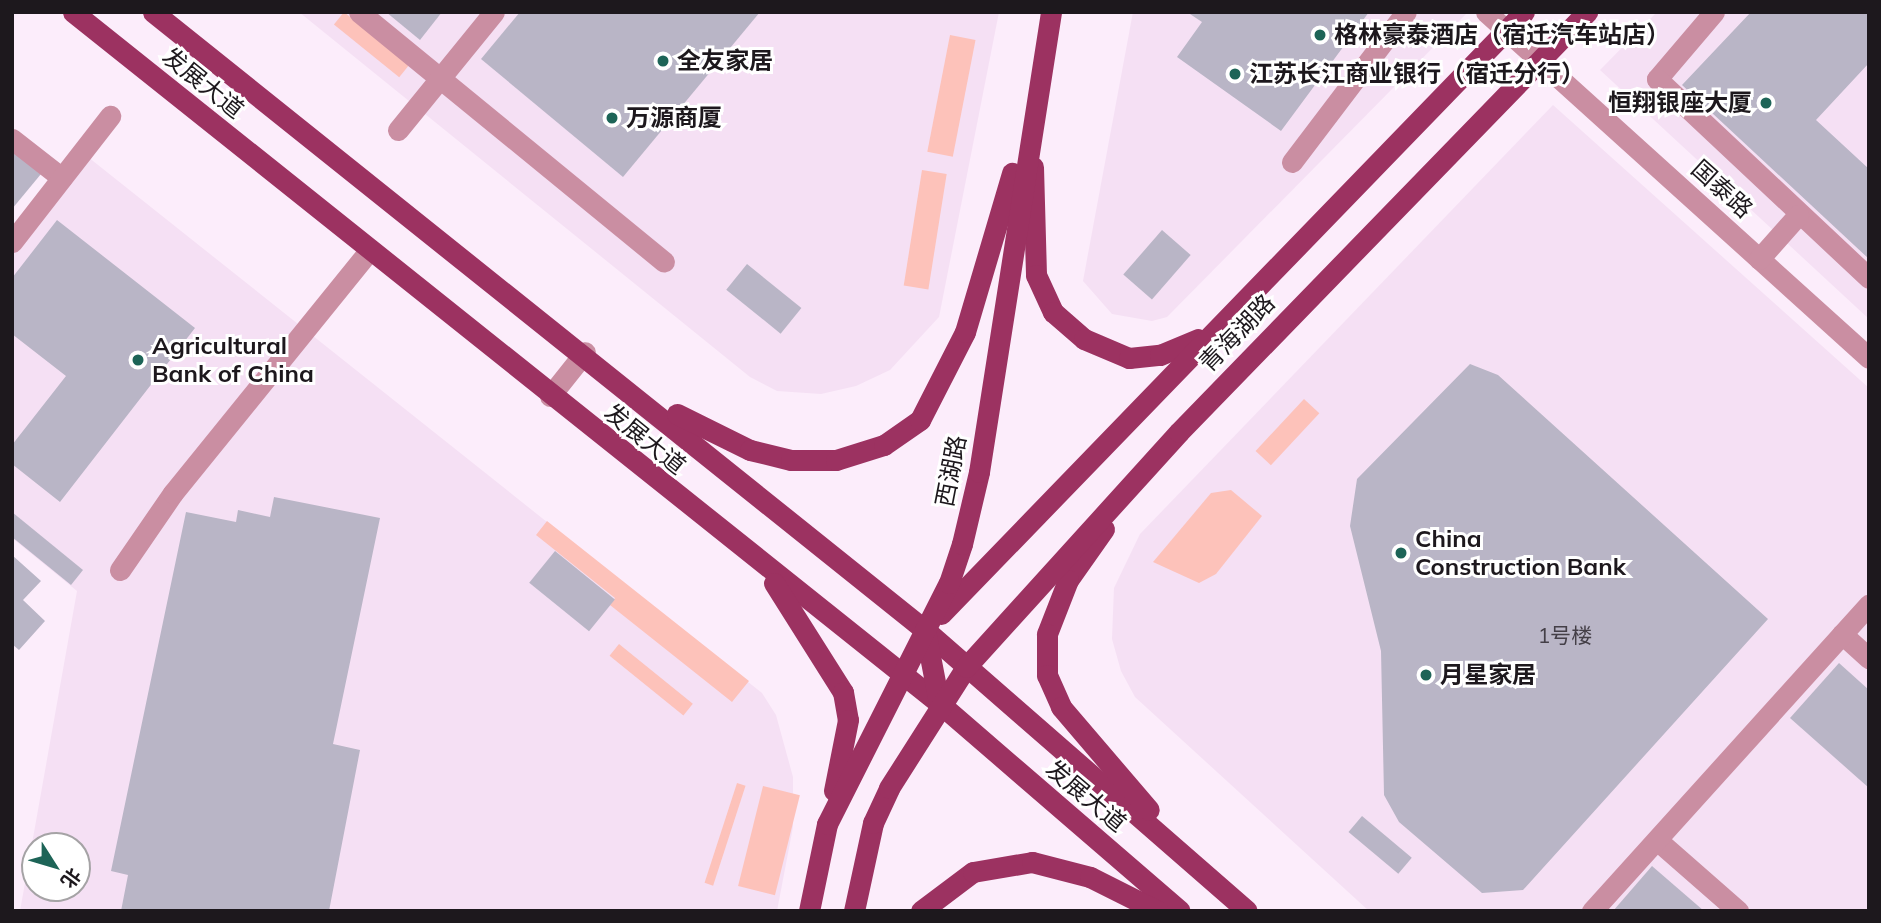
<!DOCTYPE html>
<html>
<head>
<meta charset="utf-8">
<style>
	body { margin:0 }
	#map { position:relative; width:1881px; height:923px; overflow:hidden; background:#fcedfb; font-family:Mulish,"Noto Sans SC",sans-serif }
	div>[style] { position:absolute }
	.built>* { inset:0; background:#f5e0f4 }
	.green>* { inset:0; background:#fdc2ba; transform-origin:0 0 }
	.building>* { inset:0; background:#b9b5c6; transform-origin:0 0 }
	.minor>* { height:21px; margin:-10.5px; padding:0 10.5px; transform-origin:10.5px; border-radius:10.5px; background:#ca8ea2 }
	.major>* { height:21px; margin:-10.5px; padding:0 10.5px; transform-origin:10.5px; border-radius:10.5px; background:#9c3261 }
	.dots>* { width:19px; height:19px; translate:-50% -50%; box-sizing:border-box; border:4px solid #fff; border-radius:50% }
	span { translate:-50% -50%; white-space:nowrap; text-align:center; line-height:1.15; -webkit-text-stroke:6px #fff; paint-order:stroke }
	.number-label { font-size:21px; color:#443f47 }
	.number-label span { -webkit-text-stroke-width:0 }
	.poi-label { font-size:24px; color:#1d181d; font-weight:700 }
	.left { translate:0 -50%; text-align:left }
	.right { translate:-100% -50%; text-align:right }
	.street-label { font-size:24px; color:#1d181d }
	.frame { position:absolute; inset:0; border:14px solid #1d181d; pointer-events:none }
	.north { position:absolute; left:21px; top:832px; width:70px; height:70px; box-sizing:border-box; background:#fff; border:2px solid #a5a3a5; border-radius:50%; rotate:127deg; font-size:19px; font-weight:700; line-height:28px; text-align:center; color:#1d181d }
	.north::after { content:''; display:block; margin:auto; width:24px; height:32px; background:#1d6457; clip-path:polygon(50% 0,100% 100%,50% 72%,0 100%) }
</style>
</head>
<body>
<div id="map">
	<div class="built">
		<i style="clip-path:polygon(299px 12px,999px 12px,939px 317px,890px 370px,856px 386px,821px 394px,777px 391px,750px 377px)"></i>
		<i style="clip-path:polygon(1133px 12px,1468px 12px,1167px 317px,1152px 321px,1112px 314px,1083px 281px)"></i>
		<i style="clip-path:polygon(1657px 12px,1869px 12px,1869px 319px,1600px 70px)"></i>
		<i style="clip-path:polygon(1553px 105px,1869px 388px,1869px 911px,1369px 911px,1135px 697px,1121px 671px,1112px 639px,1114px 588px,1140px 534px)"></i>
		<i style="clip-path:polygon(evenodd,88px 157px,762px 693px,776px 715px,793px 777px,793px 827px,777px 911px,20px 911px,77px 591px,12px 538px,12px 254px,88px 157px,35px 846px,77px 846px,77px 888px,35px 888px,35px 846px)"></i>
	</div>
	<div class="green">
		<i style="left:344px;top:12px;width:84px;height:16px;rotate:39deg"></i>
		<i style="left:950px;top:35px;width:26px;height:119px;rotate:11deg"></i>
		<i style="left:922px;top:170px;width:25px;height:117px;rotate:9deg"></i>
		<i style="left:1304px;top:399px;width:21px;height:71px;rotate:43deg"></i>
		<i style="clip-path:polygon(1231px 490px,1262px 516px,1216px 574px,1199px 583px,1153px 562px,1211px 493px)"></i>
		<i style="clip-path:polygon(547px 521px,749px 681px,732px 702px,610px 605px,615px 598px,536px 535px)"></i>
		<i style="left:619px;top:644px;width:95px;height:15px;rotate:39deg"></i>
		<i style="left:737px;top:783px;width:9px;height:105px;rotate:18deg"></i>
		<i style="left:763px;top:786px;width:38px;height:103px;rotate:14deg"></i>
	</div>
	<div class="building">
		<i style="clip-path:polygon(386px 12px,442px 12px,420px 40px)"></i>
		<i style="clip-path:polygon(520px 12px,760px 12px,623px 177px,481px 59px)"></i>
		<i style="clip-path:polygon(1187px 12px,1369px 12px,1281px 131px,1177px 57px,1202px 22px)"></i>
		<i style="clip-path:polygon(1751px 12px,1869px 12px,1869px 63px,1816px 120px,1869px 169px,1869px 259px,1682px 85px)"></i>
		<i style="clip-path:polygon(12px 150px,41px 174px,12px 209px)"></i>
		<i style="clip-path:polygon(57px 220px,195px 328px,60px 502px,12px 464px,12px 445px,66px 376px,12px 334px,12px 278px)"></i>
		<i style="left:1162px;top:230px;width:38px;height:59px;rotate:41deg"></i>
		<i style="left:747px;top:264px;width:70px;height:33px;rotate:39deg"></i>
		<i style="clip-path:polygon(1470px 364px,1498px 375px,1768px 619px,1523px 890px,1482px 893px,1399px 822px,1384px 795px,1381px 651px,1350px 526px,1357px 479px)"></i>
		<i style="clip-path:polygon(274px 497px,380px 518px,333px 744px,360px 750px,329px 911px,121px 911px,128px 875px,111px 871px,186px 512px,236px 522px,238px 510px,270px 517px)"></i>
		<i style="clip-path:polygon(12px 512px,83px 570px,71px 585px,12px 537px)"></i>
		<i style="left:555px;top:551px;width:77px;height:41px;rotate:39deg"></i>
		<i style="clip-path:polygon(12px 555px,41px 581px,23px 600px,45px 621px,19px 650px,12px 644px)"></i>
		<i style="clip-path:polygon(1839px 663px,1869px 690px,1869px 788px,1790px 718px)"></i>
		<i style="left:1362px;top:816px;width:65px;height:21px;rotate:40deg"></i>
		<i style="clip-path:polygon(1652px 866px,1704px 911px,1613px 911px)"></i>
	</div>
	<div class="minor">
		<i style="left:359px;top:12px;width:394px;rotate:39.3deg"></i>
		<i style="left:1486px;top:12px;width:516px;rotate:42.09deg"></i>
		<i style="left:1714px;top:12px;width:88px;rotate:130.4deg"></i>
		<i style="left:1657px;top:79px;width:291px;rotate:43.2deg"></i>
		<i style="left:398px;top:130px;width:152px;rotate:-50.9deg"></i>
		<i style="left:12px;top:139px;width:63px;rotate:38deg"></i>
		<i style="left:1292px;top:162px;width:188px;rotate:-52.8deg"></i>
		<i style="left:12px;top:242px;width:160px;rotate:-52.1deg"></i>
		<i style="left:1759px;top:259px;width:59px;rotate:-48.4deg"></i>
		<i style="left:550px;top:396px;width:56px;rotate:-51.5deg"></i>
		<i style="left:120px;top:570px;width:93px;rotate:-55.5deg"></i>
		<i style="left:173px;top:493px;width:313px;rotate:-51deg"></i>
		<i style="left:1842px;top:634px;width:36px;rotate:42deg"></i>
		<i style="left:1657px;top:840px;width:108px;rotate:41.2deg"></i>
		<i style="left:1592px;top:911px;width:413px;rotate:-47.9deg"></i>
	</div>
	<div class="major">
		<i style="left:73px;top:12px;width:1108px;rotate:38.59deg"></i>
		<i style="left:939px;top:703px;width:318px;rotate:40.8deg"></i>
		<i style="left:153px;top:12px;width:989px;rotate:38.68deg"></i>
		<i style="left:925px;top:630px;width:427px;rotate:41.1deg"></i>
		<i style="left:1033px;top:167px;width:108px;rotate:88.4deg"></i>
		<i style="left:1036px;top:275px;width:41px;rotate:65.3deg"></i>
		<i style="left:1053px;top:312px;width:41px;rotate:41.1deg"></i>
		<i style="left:1084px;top:339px;width:49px;rotate:22.9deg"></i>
		<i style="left:1129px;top:358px;width:31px;rotate:-6deg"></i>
		<i style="left:1160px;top:355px;width:41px;rotate:-22.8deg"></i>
		<i style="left:677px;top:414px;width:81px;rotate:26.3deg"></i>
		<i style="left:750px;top:450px;width:42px;rotate:13.7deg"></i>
		<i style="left:791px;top:460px;width:45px"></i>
		<i style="left:836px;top:460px;width:50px;rotate:-17.4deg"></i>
		<i style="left:884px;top:445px;width:44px;rotate:-34.8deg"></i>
		<i style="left:920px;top:420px;width:99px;rotate:-62.9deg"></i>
		<i style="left:965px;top:332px;width:166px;rotate:-73.5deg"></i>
		<i style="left:1104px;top:529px;width:62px;rotate:125.2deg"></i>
		<i style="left:1068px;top:580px;width:58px;rotate:111.3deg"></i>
		<i style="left:1047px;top:634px;width:41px;rotate:90deg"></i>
		<i style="left:1047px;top:675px;width:35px;rotate:66deg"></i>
		<i style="left:1061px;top:707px;width:135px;rotate:49.5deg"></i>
		<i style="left:774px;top:583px;width:129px;rotate:57.7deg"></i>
		<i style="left:843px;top:692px;width:28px;rotate:80deg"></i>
		<i style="left:848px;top:720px;width:72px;rotate:101.2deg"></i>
		<i style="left:941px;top:614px;width:838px;rotate:-45.92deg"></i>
		<i style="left:925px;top:630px;width:74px;rotate:79.1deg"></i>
		<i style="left:809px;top:911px;width:89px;rotate:-78.3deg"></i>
		<i style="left:827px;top:824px;width:270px;rotate:-63.2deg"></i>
		<i style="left:949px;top:583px;width:41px;rotate:-71.6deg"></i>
		<i style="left:962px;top:544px;width:74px;rotate:-76.7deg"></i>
		<i style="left:979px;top:472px;width:466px;rotate:-81.1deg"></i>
		<i style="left:854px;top:911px;width:90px;rotate:-77.8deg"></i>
		<i style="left:873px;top:823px;width:38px;rotate:-65deg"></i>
		<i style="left:889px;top:788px;width:143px;rotate:-57.5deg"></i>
		<i style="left:966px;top:667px;width:317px;rotate:-47.8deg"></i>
		<i style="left:1179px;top:432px;width:586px;rotate:-45.83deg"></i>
		<i style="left:921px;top:911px;width:65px;rotate:-36.9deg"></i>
		<i style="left:973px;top:872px;width:60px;rotate:-9.6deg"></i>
		<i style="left:1032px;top:862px;width:60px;rotate:14.5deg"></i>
		<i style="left:1090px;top:877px;width:76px;rotate:26.6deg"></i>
	</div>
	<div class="dots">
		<i style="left:1320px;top:35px;background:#1d6457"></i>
		<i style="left:663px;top:61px;background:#1d6457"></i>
		<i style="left:1235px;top:74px;background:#1d6457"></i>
		<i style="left:1766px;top:103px;background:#1d6457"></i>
		<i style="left:612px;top:118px;background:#1d6457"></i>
		<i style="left:138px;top:360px;background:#1d6457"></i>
		<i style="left:1401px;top:553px;background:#1d6457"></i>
		<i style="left:1426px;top:675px;background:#1d6457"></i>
	</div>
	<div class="number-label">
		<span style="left:1565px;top:635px">1号楼</span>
	</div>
	<div class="poi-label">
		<span class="left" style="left:1334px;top:35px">格林豪泰酒店（宿迁汽车站店）</span>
		<span class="left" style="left:677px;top:61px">全友家居</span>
		<span class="left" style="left:1249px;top:74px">江苏长江商业银行（宿迁分行）</span>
		<span class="right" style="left:1752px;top:103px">恒翔银座大厦</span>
		<span class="left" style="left:626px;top:118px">万源商厦</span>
		<span class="left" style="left:152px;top:360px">Agricultural<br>Bank of China</span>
		<span class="left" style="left:1415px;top:553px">China<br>Construction Bank</span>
		<span class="left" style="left:1440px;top:675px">月星家居</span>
	</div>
	<div class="street-label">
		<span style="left:203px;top:83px;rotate:39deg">发展大道</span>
		<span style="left:1722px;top:189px;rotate:42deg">国泰路</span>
		<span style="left:1237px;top:333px;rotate:-46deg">青海湖路</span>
		<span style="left:645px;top:439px;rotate:39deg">发展大道</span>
		<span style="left:951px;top:471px;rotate:-79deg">西湖路</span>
		<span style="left:1086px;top:796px;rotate:40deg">发展大道</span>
	</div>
	<div class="frame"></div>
	<div class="north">北</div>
</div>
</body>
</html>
